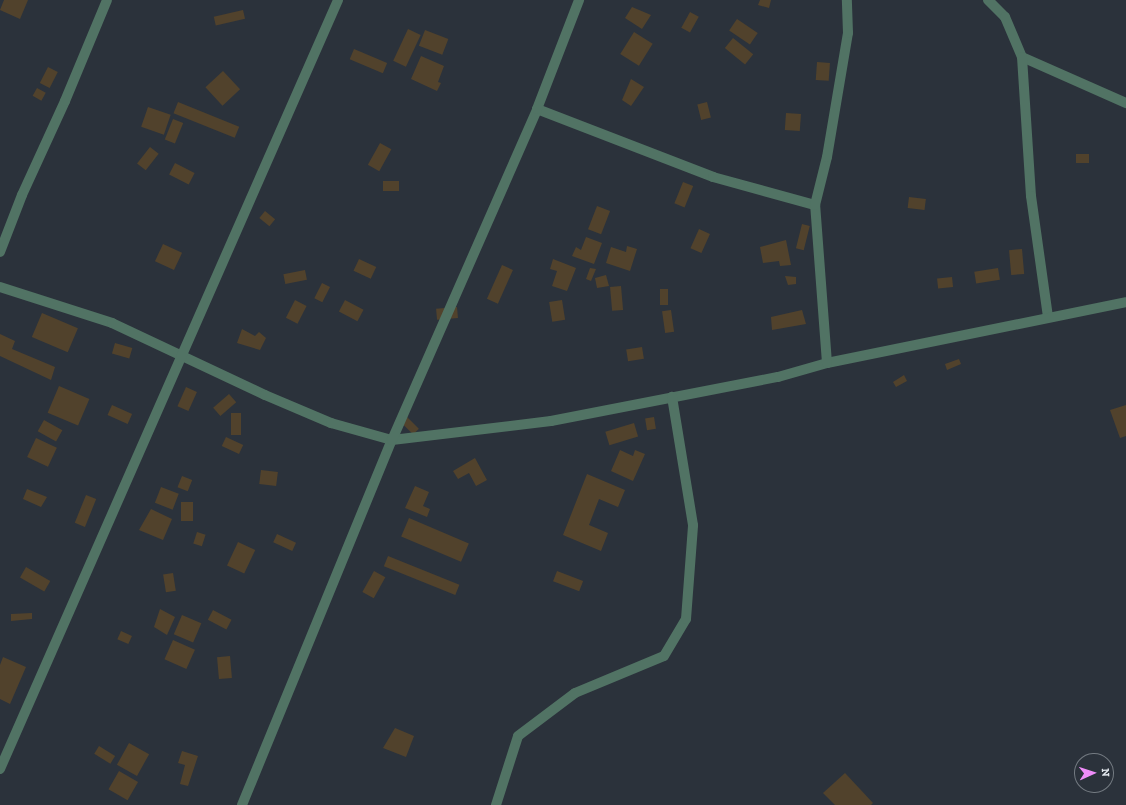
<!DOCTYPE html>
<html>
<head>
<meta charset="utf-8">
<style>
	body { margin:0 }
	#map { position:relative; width:1126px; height:805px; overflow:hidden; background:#2b323b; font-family:"Zilla Slab",serif }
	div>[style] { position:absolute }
	.building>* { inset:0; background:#51422c; transform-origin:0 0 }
	.minor>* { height:10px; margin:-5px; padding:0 5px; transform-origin:5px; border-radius:5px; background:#517364 }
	span { translate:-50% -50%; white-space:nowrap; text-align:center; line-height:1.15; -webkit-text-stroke:4px #2b323b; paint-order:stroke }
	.north { position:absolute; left:1074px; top:753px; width:40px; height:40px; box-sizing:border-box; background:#2b323b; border:1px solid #737a81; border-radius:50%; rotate:87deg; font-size:11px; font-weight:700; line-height:16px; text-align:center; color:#e0e5eb }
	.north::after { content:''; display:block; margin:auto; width:14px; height:18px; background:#ee8cf8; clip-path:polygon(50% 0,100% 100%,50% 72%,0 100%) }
</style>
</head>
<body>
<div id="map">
	<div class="building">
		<i style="clip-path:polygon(4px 0,28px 0,20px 19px,0 10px)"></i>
		<i style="clip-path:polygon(760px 0,771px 0,769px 8px,758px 5px)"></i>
		<i style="clip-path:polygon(632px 7px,651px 15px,642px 29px,625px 18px)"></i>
		<i style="left:243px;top:10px;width:9px;height:30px;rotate:77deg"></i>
		<i style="left:690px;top:12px;width:10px;height:18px;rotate:29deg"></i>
		<i style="left:737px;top:19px;width:25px;height:14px;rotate:34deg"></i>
		<i style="left:408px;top:29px;width:14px;height:35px;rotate:25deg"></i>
		<i style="left:425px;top:30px;width:25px;height:17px;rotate:21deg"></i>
		<i style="left:634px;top:32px;width:22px;height:26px;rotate:32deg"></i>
		<i style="left:733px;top:38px;width:26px;height:13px;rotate:39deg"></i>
		<i style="left:354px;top:49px;width:36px;height:11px;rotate:23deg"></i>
		<i style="clip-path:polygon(421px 56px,444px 66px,438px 82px,441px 83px,437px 91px,411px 79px)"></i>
		<i style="left:817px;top:62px;width:13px;height:18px;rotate:4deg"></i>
		<i style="left:48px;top:67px;width:11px;height:18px;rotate:27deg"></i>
		<i style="left:223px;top:71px;width:25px;height:24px;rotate:47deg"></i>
		<i style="clip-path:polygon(631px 79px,644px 87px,631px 106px,622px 100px)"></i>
		<i style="left:37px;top:88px;width:10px;height:9px;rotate:29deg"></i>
		<i style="left:178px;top:102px;width:66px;height:12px;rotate:22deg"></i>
		<i style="left:707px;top:102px;width:16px;height:10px;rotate:76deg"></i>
		<i style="left:148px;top:107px;width:24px;height:21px;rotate:19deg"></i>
		<i style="left:786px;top:113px;width:15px;height:17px;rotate:4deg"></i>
		<i style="left:173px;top:119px;width:11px;height:22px;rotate:22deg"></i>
		<i style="left:380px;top:143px;width:13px;height:25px;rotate:29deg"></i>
		<i style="left:150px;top:147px;width:11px;height:21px;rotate:38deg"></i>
		<i style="left:1076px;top:154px;width:13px;height:9px"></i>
		<i style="left:175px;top:163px;width:22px;height:13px;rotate:27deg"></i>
		<i style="left:383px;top:181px;width:16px;height:10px"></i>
		<i style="left:683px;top:182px;width:11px;height:23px;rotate:22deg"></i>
		<i style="left:909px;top:197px;width:17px;height:11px;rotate:7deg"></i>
		<i style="left:597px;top:206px;width:14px;height:25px;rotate:21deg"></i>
		<i style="left:265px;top:211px;width:13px;height:9px;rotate:39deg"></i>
		<i style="left:802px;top:224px;width:8px;height:25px;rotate:14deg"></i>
		<i style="left:699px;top:229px;width:12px;height:21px;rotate:24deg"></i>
		<i style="clip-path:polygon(586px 237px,602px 243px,594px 264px,572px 256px,576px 247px,581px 250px)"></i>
		<i style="clip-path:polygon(786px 240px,791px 265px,780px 266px,779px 261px,763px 263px,760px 247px)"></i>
		<i style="left:163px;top:244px;width:21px;height:19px;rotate:25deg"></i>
		<i style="clip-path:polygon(627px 246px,637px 249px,630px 271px,606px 263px,611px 247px,626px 252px)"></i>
		<i style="left:1022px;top:249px;width:25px;height:13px;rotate:85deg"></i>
		<i style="left:359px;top:259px;width:19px;height:13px;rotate:25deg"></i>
		<i style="clip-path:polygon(553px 259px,576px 268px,567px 291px,552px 286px,557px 271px,550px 269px)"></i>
		<i style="left:502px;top:265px;width:12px;height:37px;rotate:24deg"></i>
		<i style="clip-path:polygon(590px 268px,596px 269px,591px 281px,586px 279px)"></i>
		<i style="left:998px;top:268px;width:12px;height:24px;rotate:81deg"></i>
		<i style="left:305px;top:270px;width:10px;height:22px;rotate:79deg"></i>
		<i style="clip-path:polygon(606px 275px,609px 286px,597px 288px,595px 278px)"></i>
		<i style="clip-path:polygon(785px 276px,796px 277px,796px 284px,788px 285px)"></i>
		<i style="left:952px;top:277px;width:10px;height:15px;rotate:84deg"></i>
		<i style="left:322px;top:283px;width:9px;height:17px;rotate:27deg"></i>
		<i style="left:621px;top:286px;width:24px;height:11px;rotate:85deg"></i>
		<i style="left:660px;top:289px;width:8px;height:16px"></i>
		<i style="left:295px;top:300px;width:13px;height:20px;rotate:27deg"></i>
		<i style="left:345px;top:300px;width:21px;height:13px;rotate:28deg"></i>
		<i style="left:562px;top:300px;width:20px;height:13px;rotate:81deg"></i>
		<i style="left:457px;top:307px;width:11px;height:21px;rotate:85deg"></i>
		<i style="left:671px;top:310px;width:22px;height:9px;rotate:82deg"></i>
		<i style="clip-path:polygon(802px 310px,806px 324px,772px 330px,771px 317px)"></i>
		<i style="left:42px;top:313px;width:39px;height:26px;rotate:23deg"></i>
		<i style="clip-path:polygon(242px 329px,255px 336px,259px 332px,266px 338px,260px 350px,237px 343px)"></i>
		<i style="clip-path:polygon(0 334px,15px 341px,12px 349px,55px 367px,51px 380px,0 356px)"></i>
		<i style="left:115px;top:343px;width:18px;height:11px;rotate:16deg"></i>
		<i style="left:642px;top:347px;width:12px;height:16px;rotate:81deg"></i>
		<i style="clip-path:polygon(959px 359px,961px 364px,947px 370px,945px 364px)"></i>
		<i style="clip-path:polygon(904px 375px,907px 381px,896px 387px,893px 382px)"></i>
		<i style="left:59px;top:386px;width:33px;height:29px;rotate:23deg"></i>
		<i style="left:186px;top:387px;width:12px;height:21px;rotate:24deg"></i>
		<i style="left:229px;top:394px;width:11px;height:21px;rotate:49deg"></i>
		<i style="left:112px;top:405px;width:22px;height:11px;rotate:24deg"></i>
		<i style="clip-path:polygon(1126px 405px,1126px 436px,1120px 438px,1110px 410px)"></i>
		<i style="left:231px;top:413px;width:10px;height:22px"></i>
		<i style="left:404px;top:414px;width:21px;height:8px;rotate:45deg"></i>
		<i style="left:654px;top:417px;width:12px;height:9px;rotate:81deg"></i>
		<i style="left:44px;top:420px;width:21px;height:13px;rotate:29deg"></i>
		<i style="left:634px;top:423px;width:14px;height:30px;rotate:73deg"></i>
		<i style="left:226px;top:437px;width:19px;height:10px;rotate:25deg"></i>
		<i style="left:36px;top:438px;width:23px;height:21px;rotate:25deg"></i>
		<i style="clip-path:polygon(620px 450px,633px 456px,635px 450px,645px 454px,633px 481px,611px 471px)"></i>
		<i style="clip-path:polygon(475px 458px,487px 480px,476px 486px,469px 473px,458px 479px,453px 471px)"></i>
		<i style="left:261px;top:470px;width:17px;height:14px;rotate:7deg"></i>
		<i style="clip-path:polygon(587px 474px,625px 490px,618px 507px,599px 499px,589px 525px,608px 533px,601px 551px,563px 535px)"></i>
		<i style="left:182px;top:476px;width:11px;height:12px;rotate:22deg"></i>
		<i style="clip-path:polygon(415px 486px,429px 492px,423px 506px,430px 509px,427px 517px,405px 508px)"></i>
		<i style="left:161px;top:487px;width:19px;height:17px;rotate:21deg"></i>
		<i style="clip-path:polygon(27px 489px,47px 497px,41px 507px,23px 499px)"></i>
		<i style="left:86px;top:495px;width:11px;height:30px;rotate:22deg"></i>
		<i style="left:181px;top:502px;width:12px;height:19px"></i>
		<i style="clip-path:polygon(151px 509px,172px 519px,163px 540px,139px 530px)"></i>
		<i style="left:409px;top:518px;width:65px;height:20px;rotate:23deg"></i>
		<i style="left:197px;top:532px;width:9px;height:12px;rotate:18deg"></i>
		<i style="left:277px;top:534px;width:21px;height:9px;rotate:25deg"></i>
		<i style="left:238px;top:542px;width:19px;height:26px;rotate:25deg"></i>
		<i style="left:388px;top:556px;width:77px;height:11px;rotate:22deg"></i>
		<i style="left:26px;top:567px;width:28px;height:12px;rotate:30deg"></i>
		<i style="left:374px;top:571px;width:13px;height:24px;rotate:29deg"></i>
		<i style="left:557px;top:571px;width:28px;height:11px;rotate:21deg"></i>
		<i style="left:173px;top:573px;width:18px;height:10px;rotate:81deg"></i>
		<i style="clip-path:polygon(160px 609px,175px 617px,167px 635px,154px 627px)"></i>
		<i style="left:213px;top:610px;width:21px;height:11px;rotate:28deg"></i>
		<i style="clip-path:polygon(32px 613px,32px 619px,11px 621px,11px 614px)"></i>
		<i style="left:182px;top:615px;width:21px;height:21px;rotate:23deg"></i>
		<i style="left:121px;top:631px;width:12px;height:9px;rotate:24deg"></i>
		<i style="left:173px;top:640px;width:24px;height:21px;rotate:24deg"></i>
		<i style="left:230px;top:656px;width:22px;height:13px;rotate:85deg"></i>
		<i style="clip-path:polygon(3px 657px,26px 667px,10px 704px,0 699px,0 665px)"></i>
		<i style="clip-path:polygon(395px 728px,414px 736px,406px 757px,383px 748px)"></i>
		<i style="left:129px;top:743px;width:23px;height:25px;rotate:29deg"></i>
		<i style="left:99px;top:746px;width:19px;height:9px;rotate:32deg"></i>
		<i style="clip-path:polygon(182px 751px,198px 756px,188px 786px,180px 784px,185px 765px,178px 763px)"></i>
		<i style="left:119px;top:771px;width:22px;height:21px;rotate:30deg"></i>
		<i style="clip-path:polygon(845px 773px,873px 803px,871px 805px,835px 805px,823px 793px)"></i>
	</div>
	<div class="minor">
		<i style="left:988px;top:0;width:24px;rotate:45deg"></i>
		<i style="left:1005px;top:17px;width:43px;rotate:67deg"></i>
		<i style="left:1022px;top:57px;width:114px;rotate:23.9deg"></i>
		<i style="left:1022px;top:57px;width:139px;rotate:86.3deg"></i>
		<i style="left:1031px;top:196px;width:122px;rotate:82deg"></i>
		<i style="left:537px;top:109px;width:189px;rotate:21.1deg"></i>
		<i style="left:713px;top:177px;width:106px;rotate:15.4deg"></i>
		<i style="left:0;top:252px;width:61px;rotate:-68.9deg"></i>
		<i style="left:22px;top:195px;width:103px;rotate:-65.4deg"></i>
		<i style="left:65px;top:101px;width:109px;rotate:-67.4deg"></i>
		<i style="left:0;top:287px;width:118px;rotate:17.8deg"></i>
		<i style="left:112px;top:323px;width:169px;rotate:25.2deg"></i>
		<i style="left:265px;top:395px;width:72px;rotate:23deg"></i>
		<i style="left:331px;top:423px;width:63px;rotate:15.6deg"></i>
		<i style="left:392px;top:440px;width:160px;rotate:-6.8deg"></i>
		<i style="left:551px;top:421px;width:231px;rotate:-11deg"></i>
		<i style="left:778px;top:377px;width:51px;rotate:-15.9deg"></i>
		<i style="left:827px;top:363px;width:305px;rotate:-11.5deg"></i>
		<i style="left:827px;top:363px;width:158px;rotate:-94.3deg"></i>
		<i style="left:815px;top:205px;width:49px;rotate:-76deg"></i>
		<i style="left:827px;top:157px;width:126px;rotate:-80.4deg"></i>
		<i style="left:848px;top:33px;width:33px;rotate:-92deg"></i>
		<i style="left:0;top:769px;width:840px;rotate:-66.27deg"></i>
		<i style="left:242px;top:805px;width:395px;rotate:-67.7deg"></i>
		<i style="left:392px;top:440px;width:361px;rotate:-66.3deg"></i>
		<i style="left:537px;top:109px;width:117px;rotate:-68.9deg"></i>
		<i style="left:496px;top:805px;width:72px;rotate:-72.3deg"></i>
		<i style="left:518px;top:736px;width:71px;rotate:-37deg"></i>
		<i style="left:575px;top:693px;width:96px;rotate:-22.6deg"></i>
		<i style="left:664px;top:656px;width:43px;rotate:-59.3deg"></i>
		<i style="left:686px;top:619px;width:94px;rotate:-85.7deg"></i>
		<i style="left:693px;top:525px;width:130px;rotate:-99.3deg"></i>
	</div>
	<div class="north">N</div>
</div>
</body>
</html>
